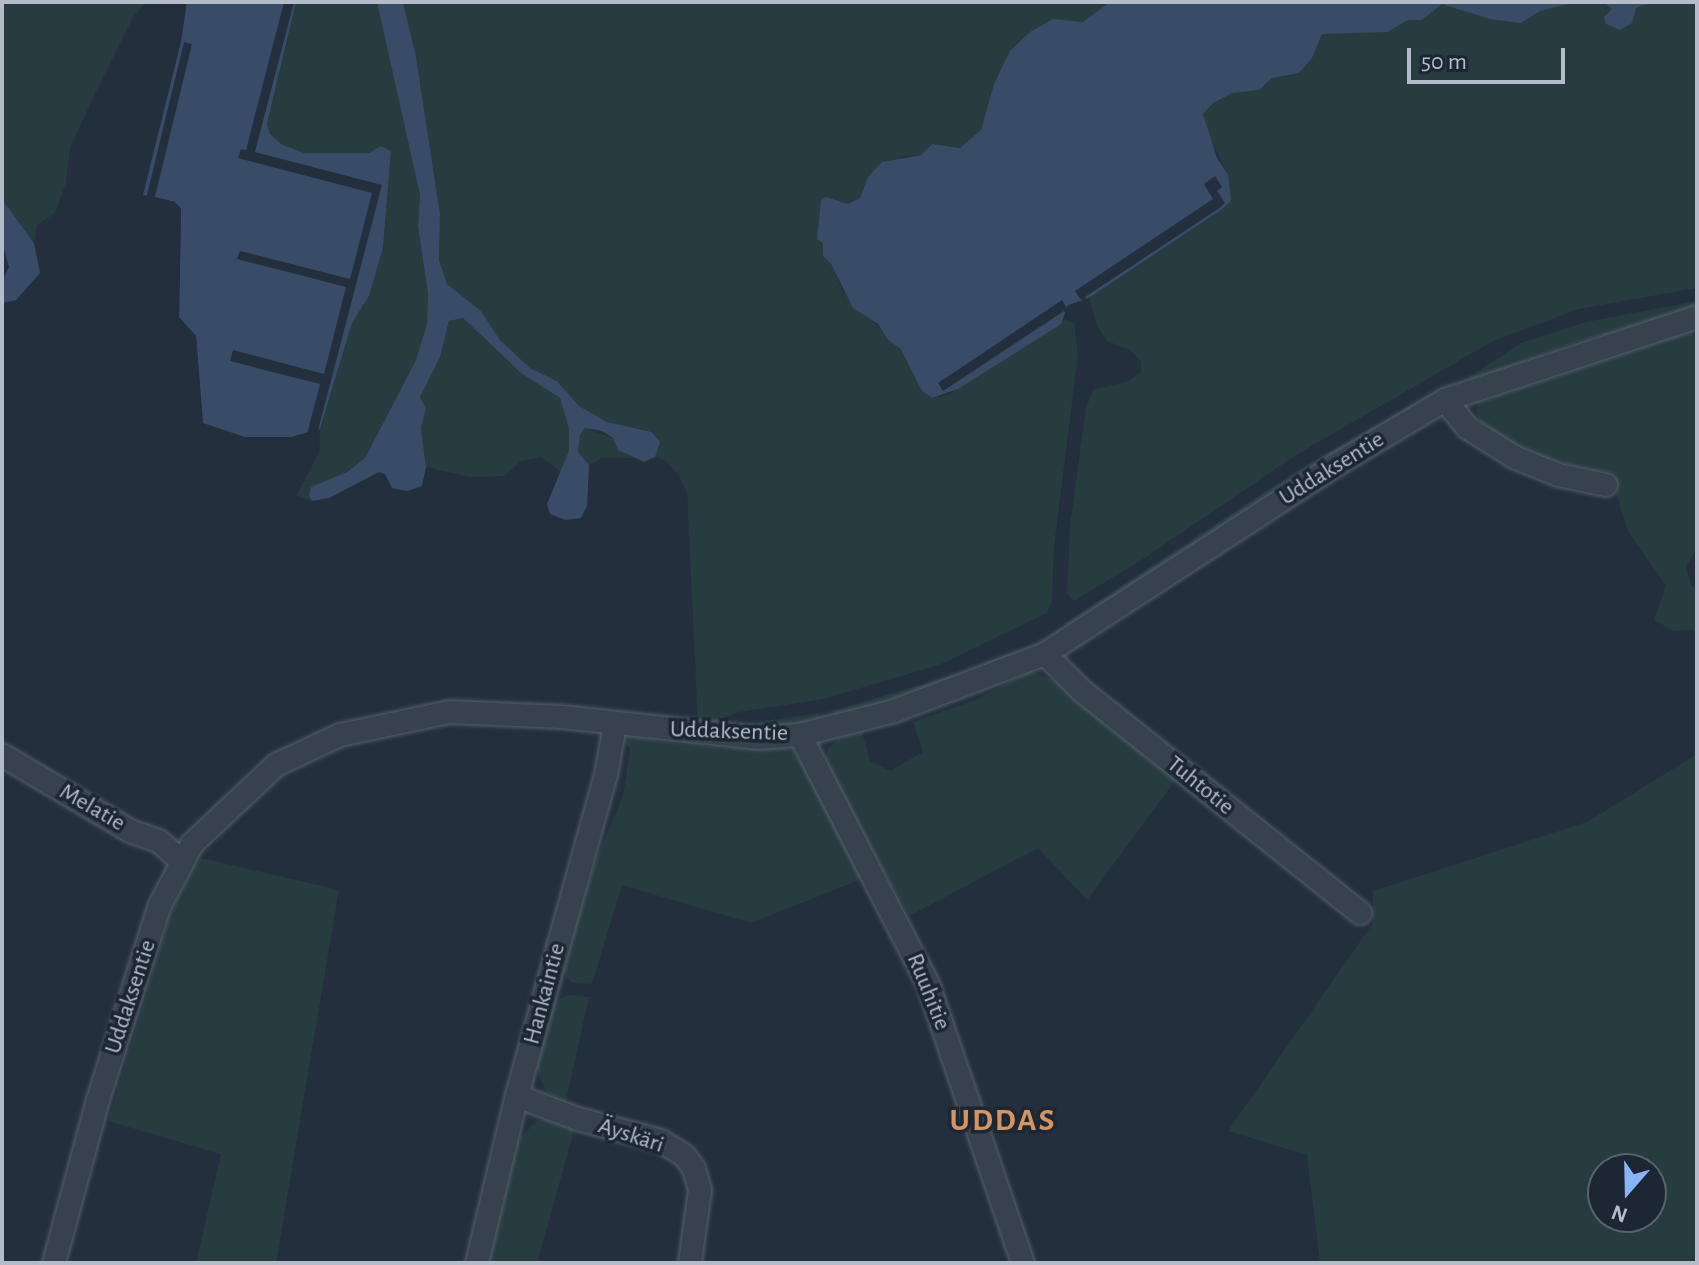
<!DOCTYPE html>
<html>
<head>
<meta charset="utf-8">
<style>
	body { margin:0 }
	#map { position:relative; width:1699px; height:1265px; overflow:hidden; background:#242f3e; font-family:"Alegreya Sans",sans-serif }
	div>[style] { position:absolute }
	.green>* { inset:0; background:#263c3f }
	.water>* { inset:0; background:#394c67 }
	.pier>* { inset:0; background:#242f3e }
	.roads { filter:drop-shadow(0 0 2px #565f6c) drop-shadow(0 0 2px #565f6c) }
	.street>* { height:22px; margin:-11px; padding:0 11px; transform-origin:11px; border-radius:11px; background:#38414e }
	span { translate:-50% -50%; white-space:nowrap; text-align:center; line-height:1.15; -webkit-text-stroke:7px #1d2633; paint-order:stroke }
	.street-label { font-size:24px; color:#b4bcc9 }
	.district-label { font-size:32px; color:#d59563; font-weight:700; letter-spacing:2px }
	.frame { position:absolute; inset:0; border:4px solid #b4bcc9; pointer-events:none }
	.north { position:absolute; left:1587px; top:1153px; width:80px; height:80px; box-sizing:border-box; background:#1d2633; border:2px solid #59626f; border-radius:50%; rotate:200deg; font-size:22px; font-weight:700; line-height:32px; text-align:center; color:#b4bcc9 }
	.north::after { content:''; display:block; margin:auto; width:28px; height:36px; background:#8ab4f8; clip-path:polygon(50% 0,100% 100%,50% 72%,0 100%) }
	.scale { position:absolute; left:1407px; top:48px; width:158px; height:36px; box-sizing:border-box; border:4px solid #b4bcc9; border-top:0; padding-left:10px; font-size:24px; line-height:28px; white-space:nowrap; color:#b4bcc9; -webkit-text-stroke:6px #1d2633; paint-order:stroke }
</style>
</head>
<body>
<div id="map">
	<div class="green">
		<i style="clip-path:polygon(2px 2px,146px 2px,133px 17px,95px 94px,70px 148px,66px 183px,55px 213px,37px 225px,34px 243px,2px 199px)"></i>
		<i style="clip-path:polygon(296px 2px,377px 2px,420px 195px,418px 226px,428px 294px,427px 324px,416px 360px,365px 458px,347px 472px,312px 487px,312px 501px,296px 496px,319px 453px,320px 429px,352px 323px,369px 296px,383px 248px,391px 151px,381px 147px,369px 153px,304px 153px,281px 144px,269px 134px,267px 125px)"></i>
		<i style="clip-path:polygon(403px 2px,1138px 2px,960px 148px,932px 144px,921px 155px,904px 156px,868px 177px,860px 198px,848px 204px,826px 197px,823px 256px,831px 264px,843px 292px,900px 348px,922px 391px,932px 398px,948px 395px,1065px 319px,1074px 323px,1078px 354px,1054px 547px,1052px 600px,1047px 613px,939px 665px,823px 699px,739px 712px,720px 719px,712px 727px,698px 725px,687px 492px,678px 474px,665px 460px,655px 457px,660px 442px,653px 432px,607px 422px,579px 406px,557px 381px,530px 368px,500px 340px,481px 311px,447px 284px,439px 260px,440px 214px,416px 57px)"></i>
		<i style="clip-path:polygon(1368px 2px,1697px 2px,1697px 288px,1579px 309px,1493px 341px,1296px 455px,1140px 561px,1074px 601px,1067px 593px,1070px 526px,1086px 408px,1093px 390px,1129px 381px,1141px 372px,1141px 362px,1130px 350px,1107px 341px,1097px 326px,1089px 298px,1221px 210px,1228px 174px,1206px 131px,1201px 93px)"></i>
		<i style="clip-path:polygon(1697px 301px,1697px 309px,1570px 344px,1473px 381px,1469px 377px,1521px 343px,1586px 322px)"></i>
		<i style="clip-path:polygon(463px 318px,521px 373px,560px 398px,569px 429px,569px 451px,562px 473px,541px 457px,521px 461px,505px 476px,470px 477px,426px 467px,421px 428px,426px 408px,420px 397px,440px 357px,449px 321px)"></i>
		<i style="clip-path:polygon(1691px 329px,1697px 341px,1697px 548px,1686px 567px,1692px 586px,1697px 589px,1697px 630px,1674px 631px,1654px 620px,1666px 586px,1628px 531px,1611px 478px,1605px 472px,1538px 458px,1507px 446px,1480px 420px,1476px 411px,1478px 402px)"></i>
		<i style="clip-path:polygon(1450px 383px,1453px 389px,1070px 629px,1065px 623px,1303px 467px)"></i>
		<i style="clip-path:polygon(585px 428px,613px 438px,618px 450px,633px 458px,602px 458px,589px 465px,578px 453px,580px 435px)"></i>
		<i style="clip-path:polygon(1010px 653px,1013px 659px,835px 720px,832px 711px,961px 673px)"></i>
		<i style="clip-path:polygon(1030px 671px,1059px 682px,1177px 778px,1087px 900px,1038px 848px,909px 916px,833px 778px,825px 758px,828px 748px,844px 734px,862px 732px,870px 761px,890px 771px,923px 752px,913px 722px,975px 700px)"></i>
		<i style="clip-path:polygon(819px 713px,820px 722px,733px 729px,744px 724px)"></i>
		<i style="clip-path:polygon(626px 735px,670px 743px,725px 748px,779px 746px,793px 751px,801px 759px,862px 879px,751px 923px,622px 885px,592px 984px,571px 982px,562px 970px,596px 859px,623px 796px,630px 749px,623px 741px)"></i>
		<i style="clip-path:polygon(evenodd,1697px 754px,1697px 1263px,1320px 1263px,1307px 1155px,1228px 1131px,1373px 923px,1373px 891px,1587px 822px,1697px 754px,1603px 1169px,1651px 1169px,1651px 1217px,1603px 1217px,1603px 1169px)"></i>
		<i style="clip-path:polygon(201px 858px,339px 890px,276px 1263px,196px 1263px,221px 1154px,108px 1121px,171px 914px,189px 873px)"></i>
		<i style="clip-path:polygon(570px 995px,589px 997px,565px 1105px,547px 1093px,538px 1074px,538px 1054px,555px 1001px)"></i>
		<i style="clip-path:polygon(549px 1119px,575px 1127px,537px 1263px,488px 1263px,518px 1139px,538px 1120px)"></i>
	</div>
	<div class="water">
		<i style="clip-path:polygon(187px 2px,296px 2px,267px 124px,270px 134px,281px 144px,304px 153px,369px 153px,381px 146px,391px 151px,383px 248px,369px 296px,352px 323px,320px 429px,291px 437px,245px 437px,203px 423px,196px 336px,179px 318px,181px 209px,175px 202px,143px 195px,181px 42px)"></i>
		<i style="clip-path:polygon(377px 2px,403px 2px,416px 57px,440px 214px,439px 260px,447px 284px,481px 311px,500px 340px,530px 368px,557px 381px,579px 406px,607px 422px,652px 432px,660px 442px,655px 457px,644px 462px,618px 450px,613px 438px,602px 431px,585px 428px,580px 435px,578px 452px,589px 465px,587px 506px,581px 518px,566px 520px,550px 514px,547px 504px,569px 451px,569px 429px,560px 398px,521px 373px,463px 318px,449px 321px,440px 357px,420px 397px,426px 408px,421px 428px,426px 467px,422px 486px,407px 491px,392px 488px,385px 474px,379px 472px,329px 498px,312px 501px,309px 495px,311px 487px,347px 472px,365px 458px,416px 360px,427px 324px,428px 294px,418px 226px,420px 195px)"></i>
		<i style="clip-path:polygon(1110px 2px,1596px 2px,1568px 4px,1540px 11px,1521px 23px,1490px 19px,1442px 4px,1422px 20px,1408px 20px,1387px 32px,1322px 34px,1312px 58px,1299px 73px,1272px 78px,1259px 90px,1232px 93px,1213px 103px,1203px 114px,1217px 158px,1228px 174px,1231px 201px,1221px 210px,1089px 298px,1068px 305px,1061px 324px,958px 389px,932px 398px,922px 391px,900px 348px,888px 340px,878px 324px,853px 308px,831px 264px,823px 256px,823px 243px,817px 239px,821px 200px,826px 197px,848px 204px,860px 198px,868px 177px,882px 162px,921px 155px,932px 144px,960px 148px,981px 130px,994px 84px,1010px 51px,1030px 32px,1053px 19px,1083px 22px)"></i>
		<i style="clip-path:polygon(1603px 2px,1653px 2px,1636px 8px,1632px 23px,1620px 30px,1606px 24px,1604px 17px,1612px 9px)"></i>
		<i style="clip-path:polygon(2px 199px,34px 243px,40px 273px,16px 300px,2px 303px,2px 282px,9px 267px,2px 242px)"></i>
	</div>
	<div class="pier">
		<i style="clip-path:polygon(284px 2px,294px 2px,255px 152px,382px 185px,317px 434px,313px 435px,307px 434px,320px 384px,230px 361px,233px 350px,324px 374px,346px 287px,237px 259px,240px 251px,350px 279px,372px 193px,238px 158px,241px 149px,246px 150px)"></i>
		<i style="clip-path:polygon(184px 42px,192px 44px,155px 197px,175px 202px,181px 209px,179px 317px,196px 336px,203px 427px,199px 423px,192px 338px,175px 318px,177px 210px,173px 205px,146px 199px)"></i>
		<i style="clip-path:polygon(1215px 176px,1222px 187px,1217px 191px,1225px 203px,1221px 207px,1085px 297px,1088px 302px,1080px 299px,1075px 291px,1213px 199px,1204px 184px)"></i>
		<i style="clip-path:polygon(1062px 300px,1070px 313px,1069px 319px,1064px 311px,943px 391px,938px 383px)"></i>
	</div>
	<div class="roads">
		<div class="street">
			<i style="left:1445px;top:400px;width:36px;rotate:51deg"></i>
			<i style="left:1468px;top:428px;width:54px;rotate:32.2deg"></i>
			<i style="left:1514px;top:457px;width:48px;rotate:22.2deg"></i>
			<i style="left:1558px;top:475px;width:49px;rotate:11.8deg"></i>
			<i style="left:1045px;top:654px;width:52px;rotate:45deg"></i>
			<i style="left:1082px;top:691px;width:356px;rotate:38.6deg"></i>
			<i style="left:800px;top:735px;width:280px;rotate:62.8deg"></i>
			<i style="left:928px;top:984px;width:295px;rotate:71.2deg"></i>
			<i style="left:2px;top:755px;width:149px;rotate:30.7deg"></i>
			<i style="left:130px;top:831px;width:31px;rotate:19deg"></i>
			<i style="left:159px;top:841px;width:28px;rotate:42deg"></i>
			<i style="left:517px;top:1096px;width:65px;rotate:20.7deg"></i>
			<i style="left:578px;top:1119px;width:86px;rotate:14.8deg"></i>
			<i style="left:661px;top:1141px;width:28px;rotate:32deg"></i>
			<i style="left:685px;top:1156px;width:16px;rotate:55deg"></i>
			<i style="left:694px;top:1169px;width:22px;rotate:74deg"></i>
			<i style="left:700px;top:1190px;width:74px;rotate:97.8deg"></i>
			<i style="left:54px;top:1263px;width:169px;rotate:-74.9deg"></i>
			<i style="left:98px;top:1100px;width:205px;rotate:-72.4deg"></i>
			<i style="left:160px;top:905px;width:69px;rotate:-62.3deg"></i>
			<i style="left:192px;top:844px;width:115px;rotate:-43.2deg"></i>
			<i style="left:276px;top:765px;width:71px;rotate:-25.1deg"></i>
			<i style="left:340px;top:735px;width:112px;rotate:-11.8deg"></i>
			<i style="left:450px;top:712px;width:112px;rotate:2.6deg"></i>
			<i style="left:562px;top:717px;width:196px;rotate:6.1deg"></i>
			<i style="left:757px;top:738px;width:43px;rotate:-4deg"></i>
			<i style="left:800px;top:735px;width:97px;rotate:-14.3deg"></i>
			<i style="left:894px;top:711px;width:161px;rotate:-20.7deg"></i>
			<i style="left:1045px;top:654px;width:347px;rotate:-33deg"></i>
			<i style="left:1336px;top:465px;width:127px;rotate:-30.8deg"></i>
			<i style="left:1445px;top:400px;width:265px;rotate:-18.2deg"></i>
			<i style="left:477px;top:1263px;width:169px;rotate:-76.6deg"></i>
			<i style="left:516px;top:1099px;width:336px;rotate:-74.5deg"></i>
			<i style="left:606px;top:775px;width:51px;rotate:-79.8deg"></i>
		</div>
	</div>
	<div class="street-label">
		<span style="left:1332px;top:469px;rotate:-32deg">Uddaksentie</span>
		<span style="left:729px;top:732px;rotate:2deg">Uddaksentie</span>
		<span style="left:1200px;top:786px;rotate:39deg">Tuhtotie</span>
		<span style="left:92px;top:808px;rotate:30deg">Melatie</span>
		<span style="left:928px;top:992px;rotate:68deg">Ruuhitie</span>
		<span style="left:545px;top:994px;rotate:-75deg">Hankaintie</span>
		<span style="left:131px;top:997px;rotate:-72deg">Uddaksentie</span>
		<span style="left:631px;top:1136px;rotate:18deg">Äyskäri</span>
	</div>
	<div class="district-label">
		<span style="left:1003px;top:1120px">UDDAS</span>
	</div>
	<div class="frame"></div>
	<div class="north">N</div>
	<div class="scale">50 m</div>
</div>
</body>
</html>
